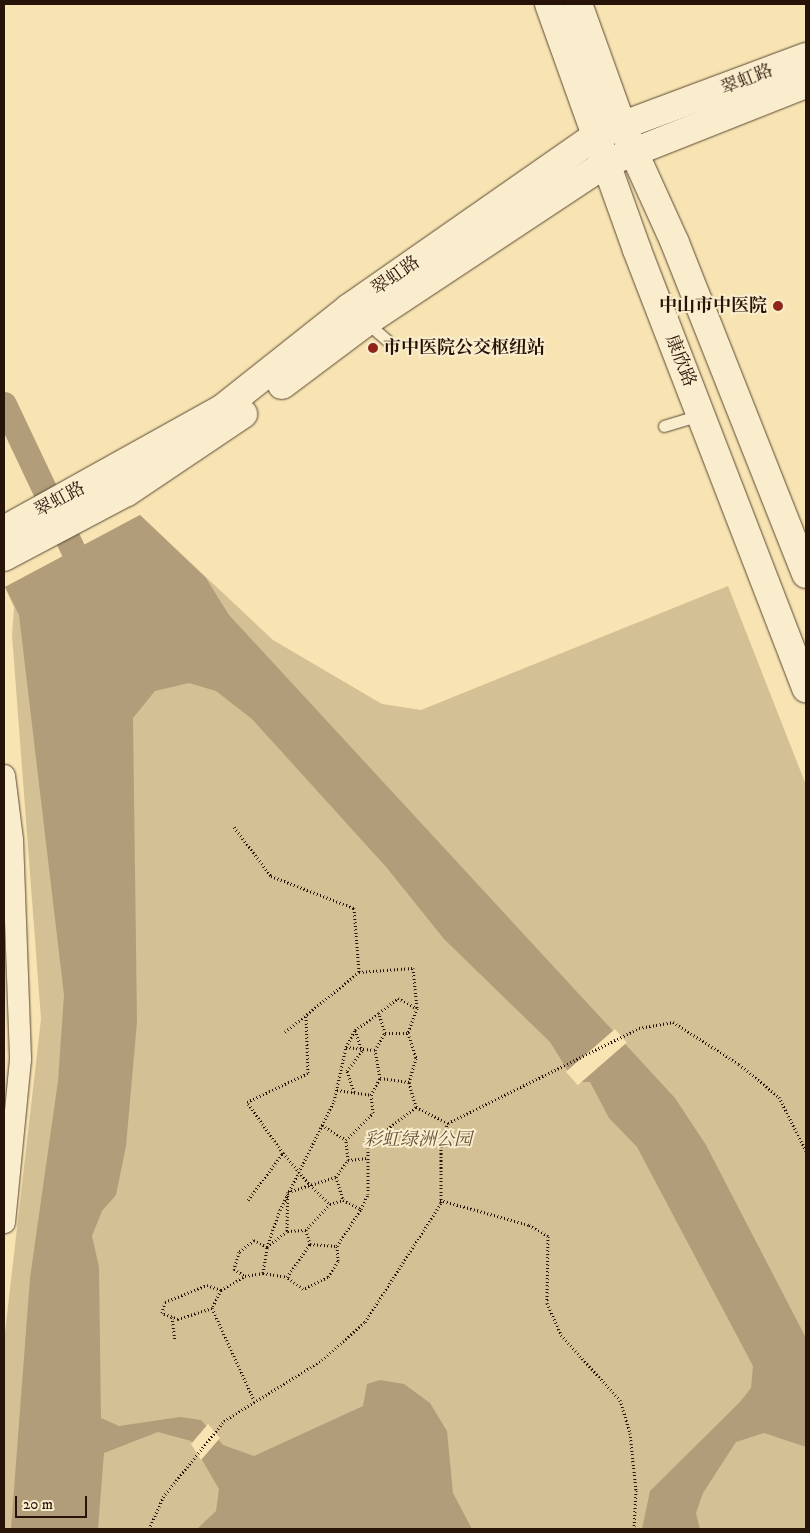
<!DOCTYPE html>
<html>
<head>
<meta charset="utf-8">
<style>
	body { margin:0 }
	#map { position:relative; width:810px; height:1533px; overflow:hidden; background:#f7e4b2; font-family:"IM FELL DW Pica","Noto Serif SC",serif }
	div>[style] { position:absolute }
	.green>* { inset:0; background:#d4c095 }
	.water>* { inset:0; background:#b19d79 }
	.pier>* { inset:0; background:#f7e4b2; transform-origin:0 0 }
	.canal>* { height:25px; margin:-12.5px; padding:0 12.5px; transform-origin:12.5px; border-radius:12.5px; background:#b19d79 }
	.path>* { height:3px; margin-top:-1.5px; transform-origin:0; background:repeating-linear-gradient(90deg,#281309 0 1px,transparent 0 3.5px) }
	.roads { filter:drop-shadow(0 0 1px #5c4733) drop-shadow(0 0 1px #5c4733) }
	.lane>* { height:11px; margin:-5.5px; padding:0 5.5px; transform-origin:5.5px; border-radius:5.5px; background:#faedcd }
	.street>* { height:21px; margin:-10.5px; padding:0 10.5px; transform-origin:10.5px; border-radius:10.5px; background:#faedcd }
	.secondary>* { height:28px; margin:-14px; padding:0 14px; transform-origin:14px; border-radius:14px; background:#faedcd }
	.path-bridge>* { height:3px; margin-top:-1.5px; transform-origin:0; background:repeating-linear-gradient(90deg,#281309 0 1px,transparent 0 3.5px) }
	.dots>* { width:14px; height:14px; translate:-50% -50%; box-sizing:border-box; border:2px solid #faedcd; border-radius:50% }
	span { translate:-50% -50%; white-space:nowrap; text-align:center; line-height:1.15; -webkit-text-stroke:4px #faedcd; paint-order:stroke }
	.street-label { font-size:18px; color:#281309 }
	.poi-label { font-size:18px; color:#281309; font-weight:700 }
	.right { translate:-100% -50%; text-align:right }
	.left { translate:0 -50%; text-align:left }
	.park-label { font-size:18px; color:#64503a; font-style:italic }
	.frame { position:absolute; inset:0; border:5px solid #281309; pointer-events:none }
	.scale { position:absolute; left:15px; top:1496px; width:72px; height:22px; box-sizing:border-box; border:2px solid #281309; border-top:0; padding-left:6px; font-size:15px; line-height:18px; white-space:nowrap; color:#281309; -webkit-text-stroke:4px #faedcd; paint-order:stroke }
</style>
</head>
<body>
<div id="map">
	<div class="green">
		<i style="clip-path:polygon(140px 515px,273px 640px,382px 704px,421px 710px,728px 586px,806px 785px,806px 1529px,4px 1529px,4px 1341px,41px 1019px,12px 635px,14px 607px,5px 587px)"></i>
	</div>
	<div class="water">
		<i style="clip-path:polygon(140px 515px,206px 578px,229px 615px,675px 1098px,706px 1145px,806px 1338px,806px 1447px,764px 1433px,736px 1442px,703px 1493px,696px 1513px,700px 1529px,642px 1529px,650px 1491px,740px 1402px,751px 1388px,753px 1366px,637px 1147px,609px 1118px,590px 1082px,575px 1082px,550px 1042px,444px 939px,387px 868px,252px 719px,216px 691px,189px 683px,155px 691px,133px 718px,137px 1022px,126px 1146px,116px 1195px,102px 1211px,92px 1236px,99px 1267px,101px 1418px,119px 1426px,180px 1417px,201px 1420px,223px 1445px,254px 1456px,363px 1406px,367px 1384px,380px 1380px,404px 1384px,430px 1403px,447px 1431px,453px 1493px,472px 1529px,197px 1529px,216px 1511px,219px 1489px,191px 1441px,158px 1432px,104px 1453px,98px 1529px,11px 1529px,30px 1278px,58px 1081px,64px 995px,19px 615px,5px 587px)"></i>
	</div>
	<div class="pier">
		<i style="left:615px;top:1029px;width:18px;height:65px;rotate:49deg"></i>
		<i style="clip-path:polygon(208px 1424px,220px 1438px,201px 1460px,191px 1444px)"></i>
	</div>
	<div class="canal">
		<i style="left:4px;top:404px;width:161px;rotate:64.7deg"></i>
	</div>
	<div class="path">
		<i style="left:234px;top:827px;width:61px;rotate:52.9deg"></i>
		<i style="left:271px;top:876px;width:89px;rotate:21.1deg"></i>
		<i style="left:354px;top:908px;width:64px;rotate:85.5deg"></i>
		<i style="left:359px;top:972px;width:54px;rotate:-4.2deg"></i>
		<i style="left:413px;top:968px;width:40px;rotate:84.3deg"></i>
		<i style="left:417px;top:1008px;width:27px;rotate:110deg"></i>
		<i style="left:408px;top:1033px;width:26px;rotate:72deg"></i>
		<i style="left:416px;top:1058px;width:25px;rotate:106deg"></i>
		<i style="left:285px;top:1032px;width:95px;rotate:-39deg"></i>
		<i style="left:385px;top:1033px;width:23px"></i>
		<i style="left:346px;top:1047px;width:29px;rotate:6deg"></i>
		<i style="left:337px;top:1090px;width:34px;rotate:8deg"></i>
		<i style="left:354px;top:1092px;width:22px;rotate:-108deg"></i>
		<i style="left:347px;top:1071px;width:25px;rotate:-53deg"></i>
		<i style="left:362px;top:1051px;width:22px;rotate:-108deg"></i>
		<i style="left:416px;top:1107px;width:36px;rotate:27deg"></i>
		<i style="left:322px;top:1125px;width:28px;rotate:32deg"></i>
		<i style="left:348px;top:1160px;width:20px;rotate:-6deg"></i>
		<i style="left:336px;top:1177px;width:24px;rotate:73deg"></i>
		<i style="left:310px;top:1185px;width:28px;rotate:44deg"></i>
		<i style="left:330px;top:1204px;width:14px;rotate:-17deg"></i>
		<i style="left:343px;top:1200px;width:20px;rotate:27deg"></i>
		<i style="left:361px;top:1209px;width:17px;rotate:-65deg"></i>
		<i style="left:368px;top:1194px;width:50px;rotate:-90deg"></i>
		<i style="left:368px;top:1144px;width:61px;rotate:-37.6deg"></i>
		<i style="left:416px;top:1107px;width:26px;rotate:-106deg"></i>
		<i style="left:409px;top:1082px;width:29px;rotate:-172deg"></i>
		<i style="left:248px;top:1200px;width:59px;rotate:-53.3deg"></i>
		<i style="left:283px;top:1153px;width:62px;rotate:-125.2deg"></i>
		<i style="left:247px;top:1102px;width:68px;rotate:-25.4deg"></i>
		<i style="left:308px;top:1073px;width:58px;rotate:-92deg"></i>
		<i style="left:440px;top:1200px;width:92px;rotate:15.7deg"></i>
		<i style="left:529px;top:1225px;width:22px;rotate:30deg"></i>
		<i style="left:548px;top:1236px;width:67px;rotate:90.9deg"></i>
		<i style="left:547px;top:1303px;width:35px;rotate:66deg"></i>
		<i style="left:561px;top:1335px;width:88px;rotate:47.8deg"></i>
		<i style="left:620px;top:1400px;width:34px;rotate:73deg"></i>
		<i style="left:630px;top:1433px;width:57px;rotate:84deg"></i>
		<i style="left:636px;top:1490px;width:39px;rotate:93deg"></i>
		<i style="left:330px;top:1204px;width:35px;rotate:133deg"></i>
		<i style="left:306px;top:1230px;width:19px;rotate:177deg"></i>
		<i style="left:287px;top:1231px;width:26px;rotate:141deg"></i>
		<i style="left:267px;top:1247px;width:15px;rotate:-152deg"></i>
		<i style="left:254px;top:1240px;width:19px;rotate:141deg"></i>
		<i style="left:239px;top:1252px;width:18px;rotate:106deg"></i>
		<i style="left:234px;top:1269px;width:13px;rotate:32deg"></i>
		<i style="left:245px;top:1276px;width:18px;rotate:-9deg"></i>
		<i style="left:263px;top:1273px;width:26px;rotate:-81deg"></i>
		<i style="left:267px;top:1247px;width:39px;rotate:-71deg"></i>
		<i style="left:280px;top:1210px;width:122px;rotate:-63.6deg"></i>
		<i style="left:334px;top:1101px;width:55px;rotate:-77.5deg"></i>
		<i style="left:346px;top:1047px;width:19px;rotate:-62deg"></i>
		<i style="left:355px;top:1030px;width:29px;rotate:-35deg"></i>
		<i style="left:306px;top:1230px;width:15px;rotate:74deg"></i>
		<i style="left:287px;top:1231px;width:39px;rotate:-89deg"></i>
		<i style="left:288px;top:1192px;width:50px;rotate:-17.4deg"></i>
		<i style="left:336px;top:1177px;width:21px;rotate:-55deg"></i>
		<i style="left:348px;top:1160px;width:20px;rotate:-96deg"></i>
		<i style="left:346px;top:1140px;width:38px;rotate:-45deg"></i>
		<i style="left:373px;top:1113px;width:18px;rotate:-96deg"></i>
		<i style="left:371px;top:1095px;width:19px;rotate:-62deg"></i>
		<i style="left:380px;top:1078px;width:28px;rotate:-100deg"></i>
		<i style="left:375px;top:1050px;width:20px;rotate:-60deg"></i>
		<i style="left:385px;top:1033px;width:21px;rotate:-107deg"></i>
		<i style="left:379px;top:1013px;width:24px;rotate:-38deg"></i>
		<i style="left:398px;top:998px;width:21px;rotate:29deg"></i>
		<i style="left:337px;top:1246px;width:15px;rotate:86deg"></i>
		<i style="left:338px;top:1261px;width:19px;rotate:122deg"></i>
		<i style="left:328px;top:1277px;width:28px;rotate:154deg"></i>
		<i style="left:303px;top:1289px;width:20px;rotate:-143deg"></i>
		<i style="left:287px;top:1277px;width:40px;rotate:-55.1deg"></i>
		<i style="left:310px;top:1244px;width:27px;rotate:4deg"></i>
		<i style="left:337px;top:1246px;width:44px;rotate:-57deg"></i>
		<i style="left:263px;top:1273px;width:24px;rotate:9deg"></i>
		<i style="left:221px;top:1290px;width:20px;rotate:117deg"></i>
		<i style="left:212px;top:1308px;width:36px;rotate:162deg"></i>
		<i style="left:178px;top:1319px;width:17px;rotate:-159deg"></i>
		<i style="left:162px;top:1313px;width:11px;rotate:-75deg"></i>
		<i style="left:165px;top:1302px;width:45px;rotate:-22deg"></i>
		<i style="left:207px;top:1285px;width:15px;rotate:20deg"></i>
		<i style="left:221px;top:1290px;width:28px;rotate:-30deg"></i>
		<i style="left:212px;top:1308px;width:101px;rotate:65.5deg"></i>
		<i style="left:172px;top:1317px;width:24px;rotate:83deg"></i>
		<i style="left:149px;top:1529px;width:35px;rotate:-66deg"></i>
		<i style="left:163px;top:1497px;width:97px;rotate:-51.2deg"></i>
		<i style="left:224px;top:1421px;width:115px;rotate:-31.9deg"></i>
		<i style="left:322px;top:1360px;width:57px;rotate:-41.5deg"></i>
		<i style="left:365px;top:1322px;width:141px;rotate:-57.4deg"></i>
		<i style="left:441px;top:1203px;width:60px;rotate:-90deg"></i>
		<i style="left:441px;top:1143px;width:21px;rotate:-71deg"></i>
		<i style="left:448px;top:1123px;width:213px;rotate:-26.4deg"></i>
		<i style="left:639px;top:1028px;width:35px;rotate:-10deg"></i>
		<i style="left:673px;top:1022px;width:78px;rotate:32.5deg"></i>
		<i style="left:739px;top:1064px;width:52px;rotate:39.5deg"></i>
		<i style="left:779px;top:1097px;width:60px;rotate:63.4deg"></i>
	</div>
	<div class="roads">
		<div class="lane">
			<i style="left:366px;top:322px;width:28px;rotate:41deg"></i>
			<i style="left:664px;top:426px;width:38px;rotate:-17deg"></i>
		</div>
		<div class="street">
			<i style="left:4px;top:775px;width:64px;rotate:82.9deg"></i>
			<i style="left:12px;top:839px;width:220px;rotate:87.9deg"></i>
			<i style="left:20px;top:1059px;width:164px;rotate:95.6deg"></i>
		</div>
		<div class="secondary">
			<i style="left:549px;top:4px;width:261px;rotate:70.3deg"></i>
			<i style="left:637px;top:250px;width:470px;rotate:68.9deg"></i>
			<i style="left:578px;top:4px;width:130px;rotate:70.2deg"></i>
			<i style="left:622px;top:126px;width:128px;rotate:65.6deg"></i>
			<i style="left:675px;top:243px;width:356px;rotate:68.4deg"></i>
			<i style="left:282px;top:385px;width:105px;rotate:-36.9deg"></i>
			<i style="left:366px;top:322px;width:288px;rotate:-33.5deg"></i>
			<i style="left:606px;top:163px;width:215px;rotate:-21.6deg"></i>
			<i style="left:4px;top:530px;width:251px;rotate:-29.1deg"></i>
			<i style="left:223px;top:408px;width:161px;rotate:-38.4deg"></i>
			<i style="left:349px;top:308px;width:302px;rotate:-34.9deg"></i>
			<i style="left:597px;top:135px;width:223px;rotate:-20.5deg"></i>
			<i style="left:4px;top:557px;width:139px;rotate:-27.9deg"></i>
			<i style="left:127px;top:492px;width:140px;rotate:-33.9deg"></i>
		</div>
	</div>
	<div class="path-bridge">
		<i style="left:283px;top:1153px;width:42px;rotate:49.8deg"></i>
	</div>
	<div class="dots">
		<i style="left:778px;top:306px;background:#8f2418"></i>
		<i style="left:373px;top:348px;background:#8f2418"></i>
	</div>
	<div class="street-label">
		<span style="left:747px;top:80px;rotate:-21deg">翠虹路</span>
		<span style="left:396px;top:276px;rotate:-35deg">翠虹路</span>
		<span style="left:680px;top:361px;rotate:69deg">康欣路</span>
		<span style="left:60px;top:500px;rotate:-28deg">翠虹路</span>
	</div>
	<div class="poi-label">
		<span class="right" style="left:767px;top:306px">中山市中医院</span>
		<span class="left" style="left:383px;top:348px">市中医院公交枢纽站</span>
	</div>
	<div class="park-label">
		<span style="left:418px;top:1140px">彩虹绿洲公园</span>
	</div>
	<div class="frame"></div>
	<div class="scale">20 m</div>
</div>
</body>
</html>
